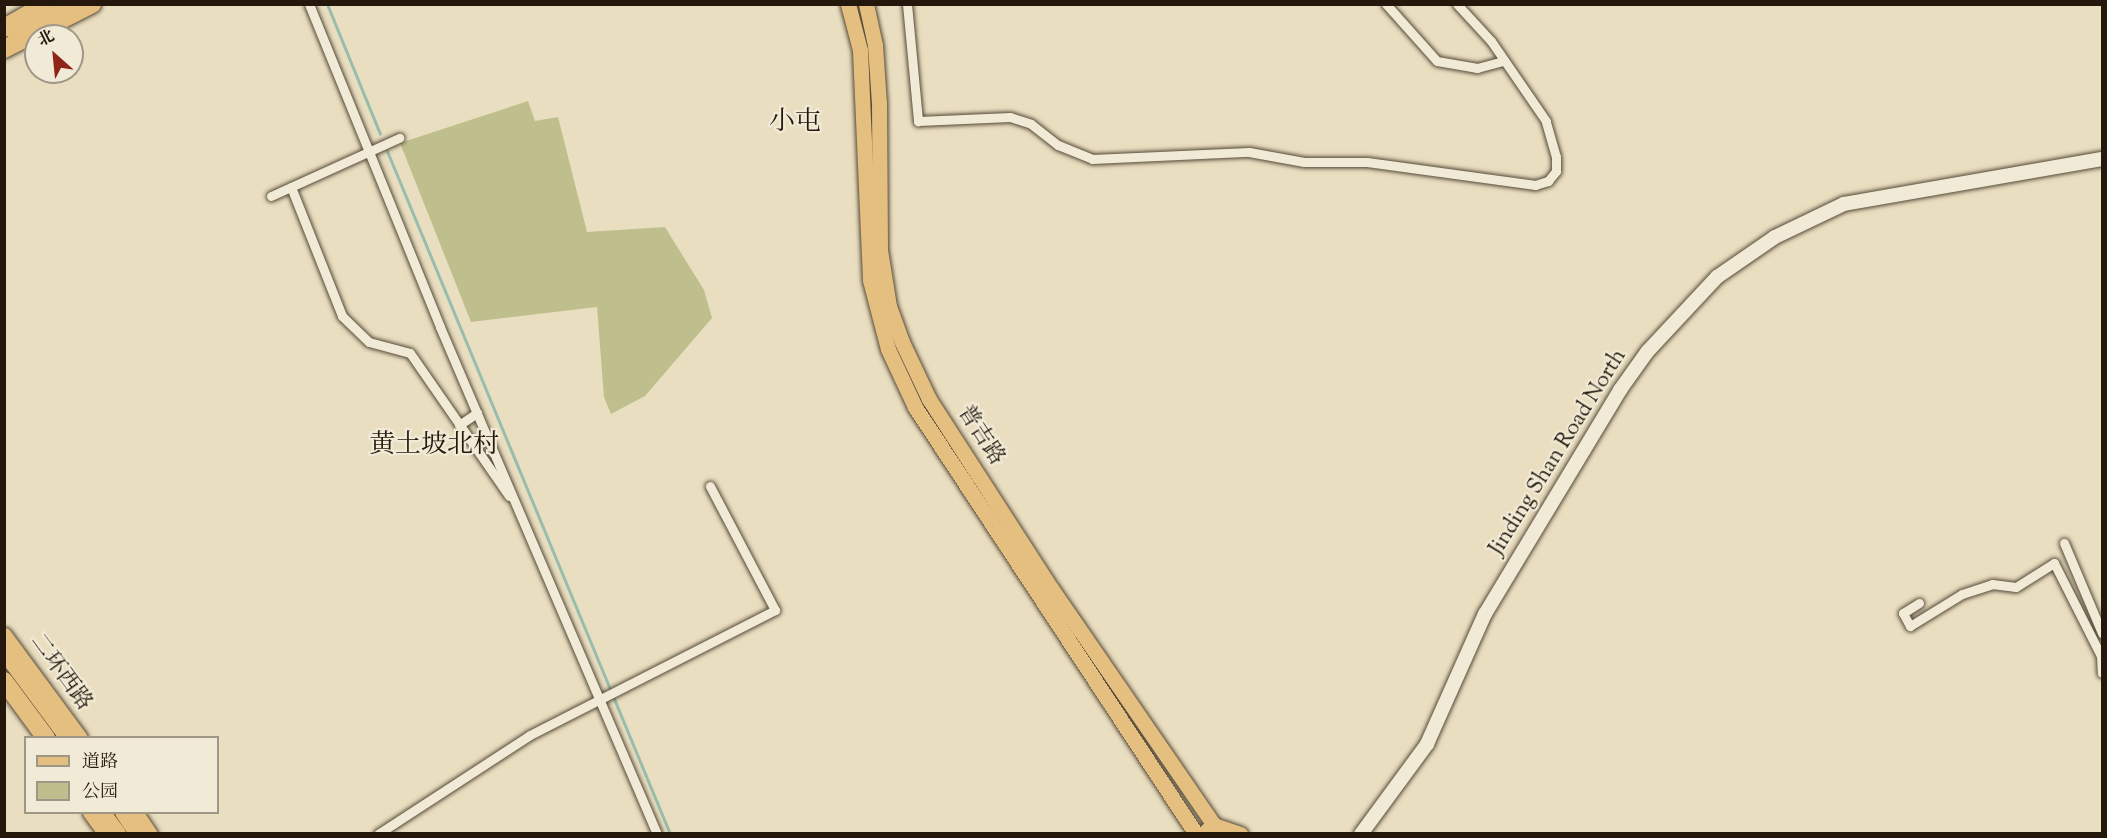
<!DOCTYPE html>
<html>
<head>
<meta charset="utf-8">
<style>
	body { margin:0 }
	#map { position:relative; width:2107px; height:838px; overflow:hidden; background:#eadec0; font-family:"Sorts Mill Goudy","Noto Serif SC",serif }
	div>[style] { position:absolute }
	.green>* { inset:0; background:#bfbf8d }
	.stream>* { height:3px; margin:-1.5px; padding:0 1.5px; transform-origin:1.5px; border-radius:1.5px; background:#99bdac }
	.roads { filter:drop-shadow(0 0 2px #554a38) drop-shadow(0 0 2px #554a38) }
	.street>* { height:9px; margin:-4.5px; padding:0 4.5px; transform-origin:4.5px; border-radius:4.5px; background:#f1ead6 }
	.secondary>* { height:14px; margin:-7px; padding:0 7px; transform-origin:7px; border-radius:7px; background:#f1ead6 }
	.primary>* { height:15px; margin:-7.5px; padding:0 7.5px; transform-origin:7.5px; border-radius:7.5px; background:#e5bf80 }
	.highway>* { height:18px; margin:-9px; padding:0 9px; transform-origin:9px; border-radius:9px; background:#e5bf80 }
	span { translate:-50% -50%; white-space:nowrap; text-align:center; line-height:1.15; -webkit-text-stroke:4.5px #f1ead6; paint-order:stroke }
	.street-label { font-size:22px; color:#23180b }
	.quarter-label { font-size:26px; color:#23180b }
	.frame { position:absolute; inset:0; border:6px solid #23180b; pointer-events:none }
	.legend { position:absolute; left:24px; top:736px; width:195px; height:78px; box-sizing:border-box; background:#f1ead6; border:2px solid #9f9685; margin:0; padding:8px 10px; list-style:none; font-size:18px; color:#23180b }
	.legend li { display:flex; align-items:center; gap:12px; height:30px }
	.legend b { width:30px; border:2px solid #9f9685 }
	.north { position:absolute; left:24px; top:24px; width:60px; height:60px; box-sizing:border-box; background:#f1ead6; border:2px solid #9f9685; border-radius:50%; rotate:333deg; font-size:16px; font-weight:700; line-height:24px; text-align:center; color:#23180b }
	.north::after { content:''; display:block; margin:auto; width:21px; height:27px; background:#8f2418; clip-path:polygon(50% 0,100% 100%,50% 72%,0 100%) }
</style>
</head>
<body>
<div id="map">
	<div class="green">
		<i style="clip-path:polygon(528px 101px,535px 121px,558px 117px,587px 232px,665px 227px,704px 290px,712px 318px,645px 396px,611px 414px,604px 397px,597px 307px,471px 322px,400px 143px)"></i>
	</div>
	<div class="stream">
		<i style="left:327px;top:4px;width:140px;rotate:67.8deg"></i>
		<i style="left:387px;top:151px;width:739px;rotate:67.49deg"></i>
	</div>
	<div class="roads">
		<div class="street">
			<i style="left:309px;top:4px;width:349px;rotate:67.9deg"></i>
			<i style="left:440px;top:327px;width:551px;rotate:66.83deg"></i>
			<i style="left:907px;top:4px;width:118px;rotate:84.6deg"></i>
			<i style="left:918px;top:121px;width:92px;rotate:-2.5deg"></i>
			<i style="left:1010px;top:117px;width:22px;rotate:18deg"></i>
			<i style="left:1031px;top:124px;width:34px;rotate:38deg"></i>
			<i style="left:1058px;top:145px;width:37px;rotate:22deg"></i>
			<i style="left:1092px;top:159px;width:157px;rotate:-2.6deg"></i>
			<i style="left:1249px;top:152px;width:56px;rotate:10.3deg"></i>
			<i style="left:1304px;top:162px;width:63px"></i>
			<i style="left:1367px;top:162px;width:170px;rotate:7.8deg"></i>
			<i style="left:1535px;top:185px;width:14px;rotate:-17deg"></i>
			<i style="left:1548px;top:181px;width:13px;rotate:-51deg"></i>
			<i style="left:1556px;top:171px;width:14px;rotate:-90deg"></i>
			<i style="left:1556px;top:157px;width:37px;rotate:-106deg"></i>
			<i style="left:1546px;top:121px;width:97px;rotate:-124.5deg"></i>
			<i style="left:1491px;top:41px;width:50px;rotate:-132.6deg"></i>
			<i style="left:1386px;top:4px;width:76px;rotate:48.2deg"></i>
			<i style="left:1437px;top:61px;width:41px;rotate:9.9deg"></i>
			<i style="left:1477px;top:68px;width:28px;rotate:-15deg"></i>
			<i style="left:291px;top:187px;width:139px;rotate:68.4deg"></i>
			<i style="left:342px;top:316px;width:37px;rotate:44deg"></i>
			<i style="left:369px;top:342px;width:42px;rotate:15deg"></i>
			<i style="left:410px;top:353px;width:174px;rotate:55.3deg"></i>
			<i style="left:271px;top:196px;width:141px;rotate:-24.4deg"></i>
			<i style="left:459px;top:425px;width:22px;rotate:-34deg"></i>
			<i style="left:2064px;top:543px;width:98px;rotate:67.1deg"></i>
			<i style="left:1919px;top:603px;width:19px;rotate:148deg"></i>
			<i style="left:1903px;top:613px;width:15px;rotate:62deg"></i>
			<i style="left:1910px;top:626px;width:61px;rotate:-31.6deg"></i>
			<i style="left:1962px;top:594px;width:32px;rotate:-18deg"></i>
			<i style="left:1992px;top:584px;width:24px;rotate:7deg"></i>
			<i style="left:2016px;top:587px;width:45px;rotate:-32.3deg"></i>
			<i style="left:2054px;top:563px;width:104px;rotate:63.2deg"></i>
			<i style="left:2101px;top:656px;width:17px;rotate:87deg"></i>
			<i style="left:378px;top:834px;width:181px;rotate:-33.1deg"></i>
			<i style="left:530px;top:735px;width:275px;rotate:-27deg"></i>
			<i style="left:775px;top:610px;width:140px;rotate:-117.7deg"></i>
		</div>
		<div class="secondary">
			<i style="left:1361px;top:834px;width:112px;rotate:-53.7deg"></i>
			<i style="left:1427px;top:744px;width:142px;rotate:-66deg"></i>
			<i style="left:1485px;top:614px;width:262px;rotate:-58.9deg"></i>
			<i style="left:1620px;top:390px;width:47px;rotate:-54.6deg"></i>
			<i style="left:1647px;top:352px;width:103px;rotate:-47deg"></i>
			<i style="left:1717px;top:277px;width:70px;rotate:-34.6deg"></i>
			<i style="left:1775px;top:237px;width:76px;rotate:-25.6deg"></i>
			<i style="left:1844px;top:204px;width:262px;rotate:-9.9deg"></i>
		</div>
		<div class="primary">
			<i style="left:848px;top:4px;width:48px;rotate:75.4deg"></i>
			<i style="left:860px;top:50px;width:230px;rotate:87.5deg"></i>
			<i style="left:870px;top:280px;width:71px;rotate:75.4deg"></i>
			<i style="left:888px;top:349px;width:64px;rotate:65deg"></i>
			<i style="left:915px;top:407px;width:511px;rotate:56.65deg"></i>
			<i style="left:866px;top:4px;width:42px;rotate:77.6deg"></i>
			<i style="left:875px;top:45px;width:58px;rotate:86.1deg"></i>
			<i style="left:879px;top:103px;width:147px;rotate:89.6deg"></i>
			<i style="left:880px;top:250px;width:57px;rotate:80.9deg"></i>
			<i style="left:889px;top:306px;width:38px;rotate:70deg"></i>
			<i style="left:902px;top:342px;width:63px;rotate:64.7deg"></i>
			<i style="left:929px;top:399px;width:225px;rotate:57.2deg"></i>
			<i style="left:1051px;top:588px;width:288px;rotate:55.5deg"></i>
			<i style="left:15px;top:35px;width:66px;rotate:-28.1deg"></i>
			<i style="left:4px;top:635px;width:128px;rotate:53.6deg"></i>
			<i style="left:90px;top:812px;width:27px;rotate:54deg"></i>
			<i style="left:135px;top:812px;width:27px;rotate:56deg"></i>
			<i style="left:1207px;top:830px;width:9px;rotate:-36deg"></i>
			<i style="left:1214px;top:825px;width:28px;rotate:19deg"></i>
		</div>
		<div class="highway">
			<i style="left:4px;top:28px;width:48px;rotate:-29.7deg"></i>
			<i style="left:4px;top:49px;width:99px;rotate:-27.1deg"></i>
			<i style="left:4px;top:650px;width:109px;rotate:53.5deg"></i>
			<i style="left:4px;top:681px;width:71px;rotate:53.6deg"></i>
			<i style="left:101px;top:812px;width:27px;rotate:54deg"></i>
			<i style="left:124px;top:812px;width:27px;rotate:56deg"></i>
		</div>
	</div>
	<div class="street-label">
		<span style="left:980px;top:436px;rotate:57deg">普吉路</span>
		<span style="left:1559px;top:453px;rotate:-58deg">Jinding Shan Road North</span>
		<span style="left:60px;top:673px;rotate:54deg">二环西路</span>
	</div>
	<div class="quarter-label">
		<span style="left:795px;top:123px">小屯</span>
		<span style="left:434px;top:446px">黄土坡北村</span>
	</div>
	<div class="frame"></div>
	<ul class="legend">
	<li><b style="height:8px;background:#e5bf80"></b>道路</li>
	<li><b style="height:16px;background:#bfbf8d"></b>公园</li>
	</ul>
	<div class="north">北</div>
</div>
</body>
</html>
